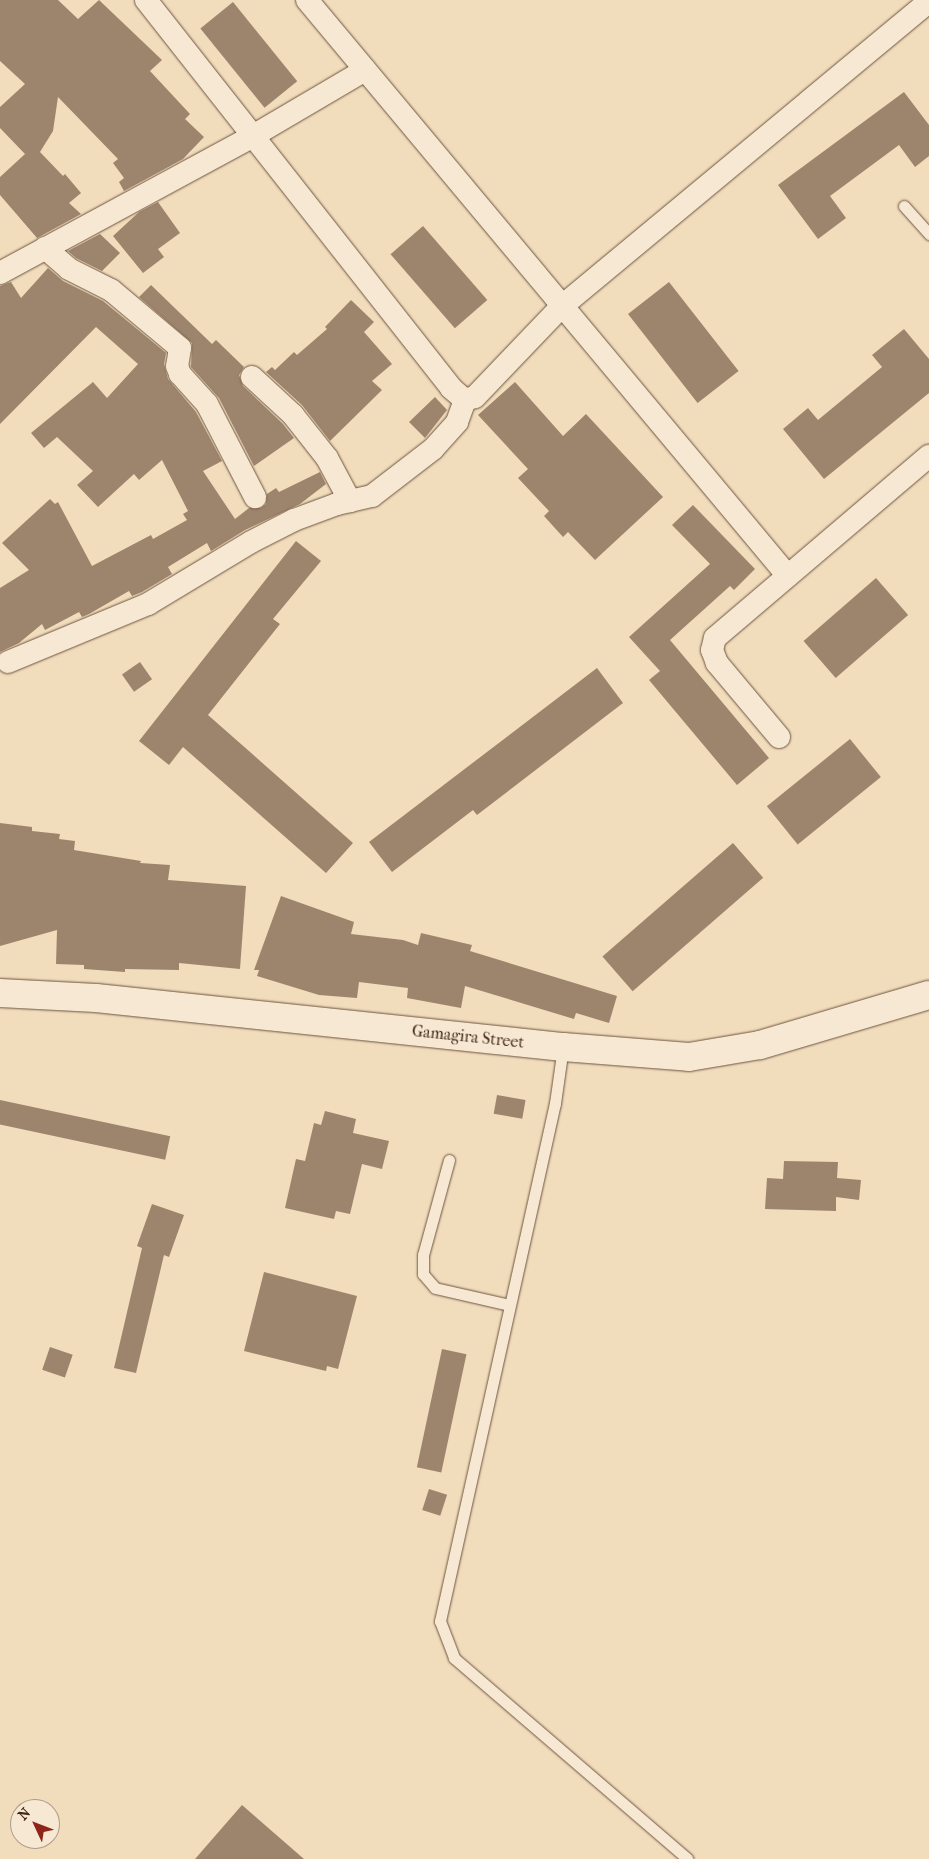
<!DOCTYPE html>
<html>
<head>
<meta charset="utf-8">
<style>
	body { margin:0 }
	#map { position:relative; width:929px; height:1859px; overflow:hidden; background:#f1dcbb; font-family:"IM FELL French Canon",serif }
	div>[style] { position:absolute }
	.building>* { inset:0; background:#9d856d; transform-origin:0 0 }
	.roads { filter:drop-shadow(0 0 1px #6e5441) drop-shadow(0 0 1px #6e5441) }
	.service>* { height:11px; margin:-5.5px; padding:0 5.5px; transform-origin:5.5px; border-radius:5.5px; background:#f6e8d3 }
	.minor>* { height:22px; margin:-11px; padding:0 11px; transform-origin:11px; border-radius:11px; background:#f6e8d3 }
	.tertiary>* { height:28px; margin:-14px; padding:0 14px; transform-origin:14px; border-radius:14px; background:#f6e8d3 }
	span { translate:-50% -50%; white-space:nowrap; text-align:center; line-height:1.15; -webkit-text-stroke:4.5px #f6e8d3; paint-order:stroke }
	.street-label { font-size:16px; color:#422618 }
	.north { position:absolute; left:10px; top:1799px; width:50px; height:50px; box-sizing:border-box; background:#f6e8d3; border:1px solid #ae9a88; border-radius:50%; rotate:313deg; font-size:14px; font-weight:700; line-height:20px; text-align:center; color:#422618 }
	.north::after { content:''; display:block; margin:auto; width:18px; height:22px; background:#8f2418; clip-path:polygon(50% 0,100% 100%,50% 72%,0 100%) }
</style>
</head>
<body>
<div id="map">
	<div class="building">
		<i style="clip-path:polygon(0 0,58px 0,78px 19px,99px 0,162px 60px,150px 71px,190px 114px,185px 119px,204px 137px,183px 159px,124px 191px,119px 182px,124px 178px,113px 163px,118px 159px,58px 97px,53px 131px,40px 152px,63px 176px,65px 174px,81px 193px,69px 203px,81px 214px,37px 238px,0 195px,0 177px,25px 154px,0 128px,0 107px,25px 84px,0 61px)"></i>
		<i style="left:233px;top:2px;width:102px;height:42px;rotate:51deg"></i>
		<i style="clip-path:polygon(904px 92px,929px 125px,929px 156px,915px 167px,899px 145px,830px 196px,846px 218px,818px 239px,778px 185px)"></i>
		<i style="clip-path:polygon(158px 202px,180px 233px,158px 249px,164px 257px,143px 273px,113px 236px,139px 212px)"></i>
		<i style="left:423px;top:226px;width:98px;height:43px;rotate:49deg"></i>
		<i style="clip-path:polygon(100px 234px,120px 253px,102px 271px,76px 258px,68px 251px)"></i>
		<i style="clip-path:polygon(48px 268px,63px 281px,103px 301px,166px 353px,164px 364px,168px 379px,196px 412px,222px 461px,203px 471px,235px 519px,249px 508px,261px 508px,266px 504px,267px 494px,276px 488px,279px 492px,320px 472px,326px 484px,300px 504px,245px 530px,211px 551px,207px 543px,168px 567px,172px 574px,142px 592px,132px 596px,129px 591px,89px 614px,82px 617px,79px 612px,45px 630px,42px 624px,19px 643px,0 652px,0 588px,29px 570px,2px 543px,50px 499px,55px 504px,58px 502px,92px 566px,151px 535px,153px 539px,187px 520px,183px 514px,188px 511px,162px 460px,139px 480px,134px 474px,98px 507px,77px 485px,93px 471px,57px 437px,44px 448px,31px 433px,93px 382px,107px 398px,138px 364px,96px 327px,0 424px,0 286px,11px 282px,21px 298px)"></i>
		<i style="left:669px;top:282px;width:113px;height:52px;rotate:52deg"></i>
		<i style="clip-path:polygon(151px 285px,212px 344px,216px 340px,244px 367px,239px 375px,243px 386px,283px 424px,294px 438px,254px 466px,219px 398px,191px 367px,192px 343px,139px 297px)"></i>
		<i style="clip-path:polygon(351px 300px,374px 322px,364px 332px,392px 364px,372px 381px,382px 390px,330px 441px,302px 405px,266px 372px,272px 367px,275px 370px,294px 352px,297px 355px,327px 329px,325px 327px)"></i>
		<i style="clip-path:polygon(904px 329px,929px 359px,929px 393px,824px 479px,783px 429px,808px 408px,818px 420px,882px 367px,872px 355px)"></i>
		<i style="clip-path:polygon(515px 382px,563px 436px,586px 414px,663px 497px,595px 560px,568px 532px,563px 537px,544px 516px,549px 511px,518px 478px,528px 469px,478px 415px)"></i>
		<i style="clip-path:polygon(435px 397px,447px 410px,425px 438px,409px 422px)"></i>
		<i style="clip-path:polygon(693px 505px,755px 569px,734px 590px,730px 586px,670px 640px,769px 758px,737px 785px,649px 680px,660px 671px,629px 637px,710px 564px,672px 525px)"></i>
		<i style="clip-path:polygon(296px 541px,321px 561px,273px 619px,280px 624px,208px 715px,353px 843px,326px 873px,183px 747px,169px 765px,139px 741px)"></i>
		<i style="left:876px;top:578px;width:49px;height:96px;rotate:49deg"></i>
		<i style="left:140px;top:662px;width:21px;height:22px;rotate:55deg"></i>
		<i style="clip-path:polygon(597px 668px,623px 703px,477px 815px,473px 810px,392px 872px,369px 842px)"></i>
		<i style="left:850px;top:739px;width:49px;height:107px;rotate:51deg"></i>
		<i style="clip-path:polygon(0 823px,32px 827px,32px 831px,60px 834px,59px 839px,75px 841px,74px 850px,141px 861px,140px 863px,170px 865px,168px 880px,246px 886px,240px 969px,179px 963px,179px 970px,125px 969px,125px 972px,84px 969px,84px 965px,56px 964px,57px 930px,0 946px)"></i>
		<i style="left:733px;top:843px;width:46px;height:173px;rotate:49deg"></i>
		<i style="clip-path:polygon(281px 896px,354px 922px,351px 934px,403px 940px,418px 945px,421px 933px,472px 945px,470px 951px,617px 996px,609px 1023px,576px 1013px,574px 1019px,465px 986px,461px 1008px,407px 998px,408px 988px,359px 982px,357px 998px,319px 995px,257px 976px,259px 970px,254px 970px)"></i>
		<i style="left:497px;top:1095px;width:29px;height:19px;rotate:10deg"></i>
		<i style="left:0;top:1100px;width:174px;height:24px;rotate:12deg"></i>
		<i style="clip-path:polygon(325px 1111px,356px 1119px,353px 1133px,389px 1141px,382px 1169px,362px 1164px,350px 1214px,336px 1211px,334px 1219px,285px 1208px,296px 1159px,305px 1161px,314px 1123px,321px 1125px)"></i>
		<i style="clip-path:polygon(784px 1161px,838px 1162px,837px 1178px,861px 1180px,859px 1200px,836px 1197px,836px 1211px,765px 1209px,767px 1178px,783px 1179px)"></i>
		<i style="clip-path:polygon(152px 1204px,184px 1215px,169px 1257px,164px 1255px,136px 1373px,114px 1368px,142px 1248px,137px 1246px)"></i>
		<i style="clip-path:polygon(264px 1272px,357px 1296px,338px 1369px,327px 1366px,326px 1371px,244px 1351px)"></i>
		<i style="left:50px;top:1347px;width:24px;height:24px;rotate:19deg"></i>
		<i style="left:442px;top:1349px;width:25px;height:121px;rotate:12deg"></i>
		<i style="left:429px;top:1489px;width:19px;height:22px;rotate:18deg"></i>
		<i style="clip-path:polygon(242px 1805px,304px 1859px,195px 1859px)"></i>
	</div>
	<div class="roads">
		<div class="service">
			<i style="left:904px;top:206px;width:38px;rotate:48deg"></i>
			<i style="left:563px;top:1047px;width:57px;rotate:98.1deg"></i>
			<i style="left:555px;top:1103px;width:531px;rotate:102.52deg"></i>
			<i style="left:440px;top:1621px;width:40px;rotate:69deg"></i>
			<i style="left:454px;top:1658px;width:308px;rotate:40.7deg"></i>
			<i style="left:449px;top:1160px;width:98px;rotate:105.3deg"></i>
			<i style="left:423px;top:1255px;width:19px;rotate:90deg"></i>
			<i style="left:423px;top:1274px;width:18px;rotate:49deg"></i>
			<i style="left:435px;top:1288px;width:76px;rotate:12.9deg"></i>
		</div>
		<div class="minor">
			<i style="left:146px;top:0;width:494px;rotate:51.8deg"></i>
			<i style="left:451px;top:388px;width:18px;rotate:41deg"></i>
			<i style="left:465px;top:400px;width:10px;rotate:-17deg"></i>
			<i style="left:475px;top:397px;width:124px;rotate:-46.3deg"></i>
			<i style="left:561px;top:307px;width:479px;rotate:-39.7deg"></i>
			<i style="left:307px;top:0;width:750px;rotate:50.14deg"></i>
			<i style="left:45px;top:248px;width:32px;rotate:41deg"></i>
			<i style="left:69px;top:269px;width:47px;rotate:26.6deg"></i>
			<i style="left:111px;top:290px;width:90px;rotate:40deg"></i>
			<i style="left:180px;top:348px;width:18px;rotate:99deg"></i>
			<i style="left:177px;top:366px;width:9px;rotate:69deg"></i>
			<i style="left:180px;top:374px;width:40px;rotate:48deg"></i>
			<i style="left:207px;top:404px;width:105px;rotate:62.7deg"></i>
			<i style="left:0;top:273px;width:288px;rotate:-28.4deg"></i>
			<i style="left:253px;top:136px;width:130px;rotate:-30.5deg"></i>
			<i style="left:252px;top:377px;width:56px;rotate:42.8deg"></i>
			<i style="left:293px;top:415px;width:55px;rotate:51.7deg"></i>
			<i style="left:327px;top:458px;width:49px;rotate:61.9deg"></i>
			<i style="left:8px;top:662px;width:152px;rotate:-22.5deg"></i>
			<i style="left:148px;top:604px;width:120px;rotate:-31deg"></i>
			<i style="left:251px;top:542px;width:48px;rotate:-27.1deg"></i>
			<i style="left:294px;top:520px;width:46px;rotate:-20.4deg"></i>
			<i style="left:337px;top:504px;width:36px;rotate:-13deg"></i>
			<i style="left:372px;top:496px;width:77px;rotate:-37.6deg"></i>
			<i style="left:433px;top:449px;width:36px;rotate:-48deg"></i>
			<i style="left:457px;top:422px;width:23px;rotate:-70deg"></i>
			<i style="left:779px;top:737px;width:97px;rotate:-130deg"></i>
			<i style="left:717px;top:663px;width:14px;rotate:-111deg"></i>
			<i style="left:712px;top:650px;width:12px;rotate:-76deg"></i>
			<i style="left:715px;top:638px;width:281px;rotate:-40.4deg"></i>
		</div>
		<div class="tertiary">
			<i style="left:0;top:993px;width:96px;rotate:3deg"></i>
			<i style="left:96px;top:998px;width:470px;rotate:6deg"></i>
			<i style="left:563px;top:1047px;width:126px;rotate:4.5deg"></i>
			<i style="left:689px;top:1057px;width:72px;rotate:-9.6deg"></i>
			<i style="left:760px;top:1045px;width:176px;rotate:-16.5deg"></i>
		</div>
	</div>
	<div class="street-label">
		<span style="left:468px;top:1037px;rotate:6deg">Gamagira Street</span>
	</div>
	<div class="north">N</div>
</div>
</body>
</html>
